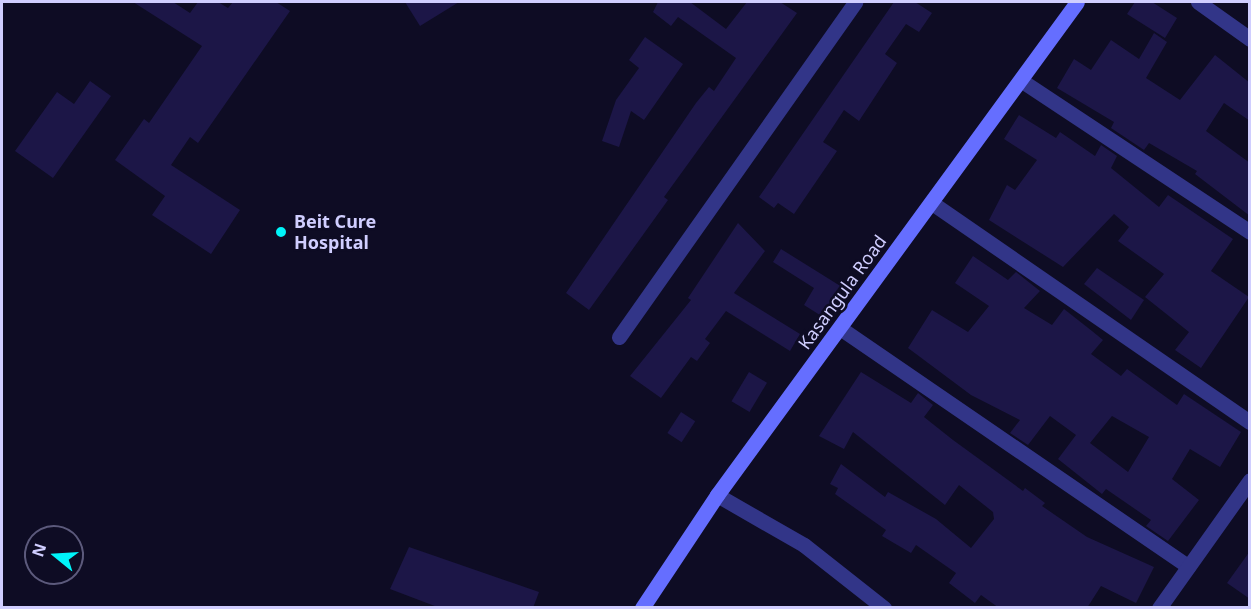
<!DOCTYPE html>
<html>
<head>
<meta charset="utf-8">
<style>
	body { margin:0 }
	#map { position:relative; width:1251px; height:609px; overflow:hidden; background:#0e0c24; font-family:"Noto Sans",sans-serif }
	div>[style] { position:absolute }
	.building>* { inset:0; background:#1c1647; transform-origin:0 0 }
	.street>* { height:15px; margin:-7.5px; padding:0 7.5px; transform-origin:7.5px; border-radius:7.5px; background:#323588 }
	.secondary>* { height:15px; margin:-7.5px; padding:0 7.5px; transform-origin:7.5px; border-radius:7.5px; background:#656eff }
	.dots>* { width:16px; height:16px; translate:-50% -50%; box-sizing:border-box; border:3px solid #0e0c24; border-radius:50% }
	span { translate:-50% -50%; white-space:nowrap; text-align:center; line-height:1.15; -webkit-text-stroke:5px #0e0c24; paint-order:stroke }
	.poi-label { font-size:18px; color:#d0ceff; font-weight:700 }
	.left { translate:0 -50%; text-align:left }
	.street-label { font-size:18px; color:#d0ceff }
	.frame { position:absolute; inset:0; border:3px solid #d0ceff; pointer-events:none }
	.north { position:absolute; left:24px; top:525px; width:60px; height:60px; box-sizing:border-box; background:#0e0c24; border:2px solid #5c5a7c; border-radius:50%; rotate:288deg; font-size:16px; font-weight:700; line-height:24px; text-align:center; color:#d0ceff }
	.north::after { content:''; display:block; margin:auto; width:21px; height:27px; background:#00f4f9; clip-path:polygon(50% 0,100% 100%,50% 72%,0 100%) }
</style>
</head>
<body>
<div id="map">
	<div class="building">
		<i style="clip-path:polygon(133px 2px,173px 2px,190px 13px,198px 2px,218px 2px,228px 8px,233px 2px,276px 2px,290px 11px,198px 143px,190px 137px,171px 165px,240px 210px,211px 254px,152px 215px,165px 196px,115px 160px,144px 119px,149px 123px,202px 46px)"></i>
		<i style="clip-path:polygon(405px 2px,459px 2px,420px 26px)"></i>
		<i style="clip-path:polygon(658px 2px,690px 2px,726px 29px,747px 2px,780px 2px,797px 13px,664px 197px,668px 200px,589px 310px,566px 293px,696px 103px,709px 87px,714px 91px,736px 58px,678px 17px,671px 26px,653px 12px)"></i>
		<i style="clip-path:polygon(894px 2px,915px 2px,932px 13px,919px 32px,906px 24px,885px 54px,897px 63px,859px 121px,844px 110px,823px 142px,837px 151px,794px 214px,778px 203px,774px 208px,759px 197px)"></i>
		<i style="clip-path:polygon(1135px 2px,1152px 2px,1177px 18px,1165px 38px,1127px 14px)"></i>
		<i style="clip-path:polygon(1154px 33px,1167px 42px,1146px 78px,1180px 100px,1215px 55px,1250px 83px,1250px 121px,1224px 103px,1206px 131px,1250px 163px,1250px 216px,1195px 174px,1197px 171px,1149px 143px,1144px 150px,1111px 128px,1114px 122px,1057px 88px,1074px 59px,1091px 70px,1111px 40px,1139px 59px)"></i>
		<i style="clip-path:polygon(645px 37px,683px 64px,644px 120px,631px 111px,619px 147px,602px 141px,616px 100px,639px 68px,629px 60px)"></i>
		<i style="clip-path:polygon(90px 81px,111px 96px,53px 178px,15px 151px,57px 92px,74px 104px)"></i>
		<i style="clip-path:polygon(1019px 115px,1056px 138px,1060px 132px,1095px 156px,1101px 145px,1117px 156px,1111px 168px,1159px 207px,1168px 195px,1233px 239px,1211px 271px,1249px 297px,1201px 368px,1175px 350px,1189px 332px,1145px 297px,1164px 274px,1118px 241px,1129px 227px,1114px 214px,1063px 267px,989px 220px,1007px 185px,1015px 190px,1037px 160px,1004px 139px)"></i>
		<i style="clip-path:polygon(738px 223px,765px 251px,734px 293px,800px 334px,790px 351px,726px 311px,705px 339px,710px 343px,697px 361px,691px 357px,661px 398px,630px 376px,691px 300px,688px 298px)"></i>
		<i style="clip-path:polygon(781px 249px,842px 287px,823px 317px,804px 305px,814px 288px,773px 262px)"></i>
		<i style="clip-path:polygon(evenodd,973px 256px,1008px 280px,1016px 272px,1040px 291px,1024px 308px,1052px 325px,1064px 309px,1092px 331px,1103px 340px,1091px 354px,1121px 376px,1127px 369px,1177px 405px,1184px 394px,1241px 432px,1220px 467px,1190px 449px,1172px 479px,1199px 500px,1168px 541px,1146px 526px,1151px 520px,1106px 489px,1102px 494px,1058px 459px,1076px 435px,1050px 416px,1028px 445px,1010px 433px,1020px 420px,971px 395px,908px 348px,932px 310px,968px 332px,989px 306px,955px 283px,973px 256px,1112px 416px,1149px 437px,1128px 472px,1090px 443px,1112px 416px)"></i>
		<i style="clip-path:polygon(1097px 268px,1144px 300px,1131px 320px,1084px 284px)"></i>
		<i style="left:749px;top:372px;width:21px;height:34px;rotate:31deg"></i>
		<i style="clip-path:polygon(861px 372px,911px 403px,918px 393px,933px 405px,924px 417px,953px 440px,1023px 491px,1025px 488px,1045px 503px,1042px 506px,1087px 537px,1154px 567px,1136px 603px,1101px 586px,1087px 608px,999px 608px,981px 595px,975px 603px,949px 583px,956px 573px,916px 545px,911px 553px,882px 536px,886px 530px,835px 494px,838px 488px,830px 484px,841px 464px,885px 497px,888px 492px,936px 519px,971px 548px,994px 519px,993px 512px,959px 485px,945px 505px,853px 432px,844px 449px,819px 436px)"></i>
		<i style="left:681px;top:412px;width:17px;height:25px;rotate:33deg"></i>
		<i style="clip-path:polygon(409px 547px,539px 592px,533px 608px,440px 608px,390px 589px)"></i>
		<i style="clip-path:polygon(1250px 551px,1250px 599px,1227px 583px)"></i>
	</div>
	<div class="street">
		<i style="left:1198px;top:2px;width:64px;rotate:35.4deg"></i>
		<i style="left:1022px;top:81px;width:273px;rotate:33.5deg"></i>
		<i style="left:932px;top:203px;width:386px;rotate:34.6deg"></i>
		<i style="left:840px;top:328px;width:422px;rotate:34.4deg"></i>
		<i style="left:619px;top:337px;width:410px;rotate:-54.8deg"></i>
		<i style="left:717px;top:495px;width:100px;rotate:29.9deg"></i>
		<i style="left:804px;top:545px;width:102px;rotate:38.2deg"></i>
		<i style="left:1159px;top:608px;width:157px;rotate:-54.6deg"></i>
	</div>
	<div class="secondary">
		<i style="left:642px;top:608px;width:136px;rotate:-56.4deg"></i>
		<i style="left:717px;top:495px;width:610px;rotate:-53.86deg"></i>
	</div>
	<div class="dots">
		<i style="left:281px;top:232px;background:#00f4f9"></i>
	</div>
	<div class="poi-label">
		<span class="left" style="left:294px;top:232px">Beit Cure<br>Hospital</span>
	</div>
	<div class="street-label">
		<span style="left:842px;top:292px;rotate:-54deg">Kasangula Road</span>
	</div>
	<div class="frame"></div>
	<div class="north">N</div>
</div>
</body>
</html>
